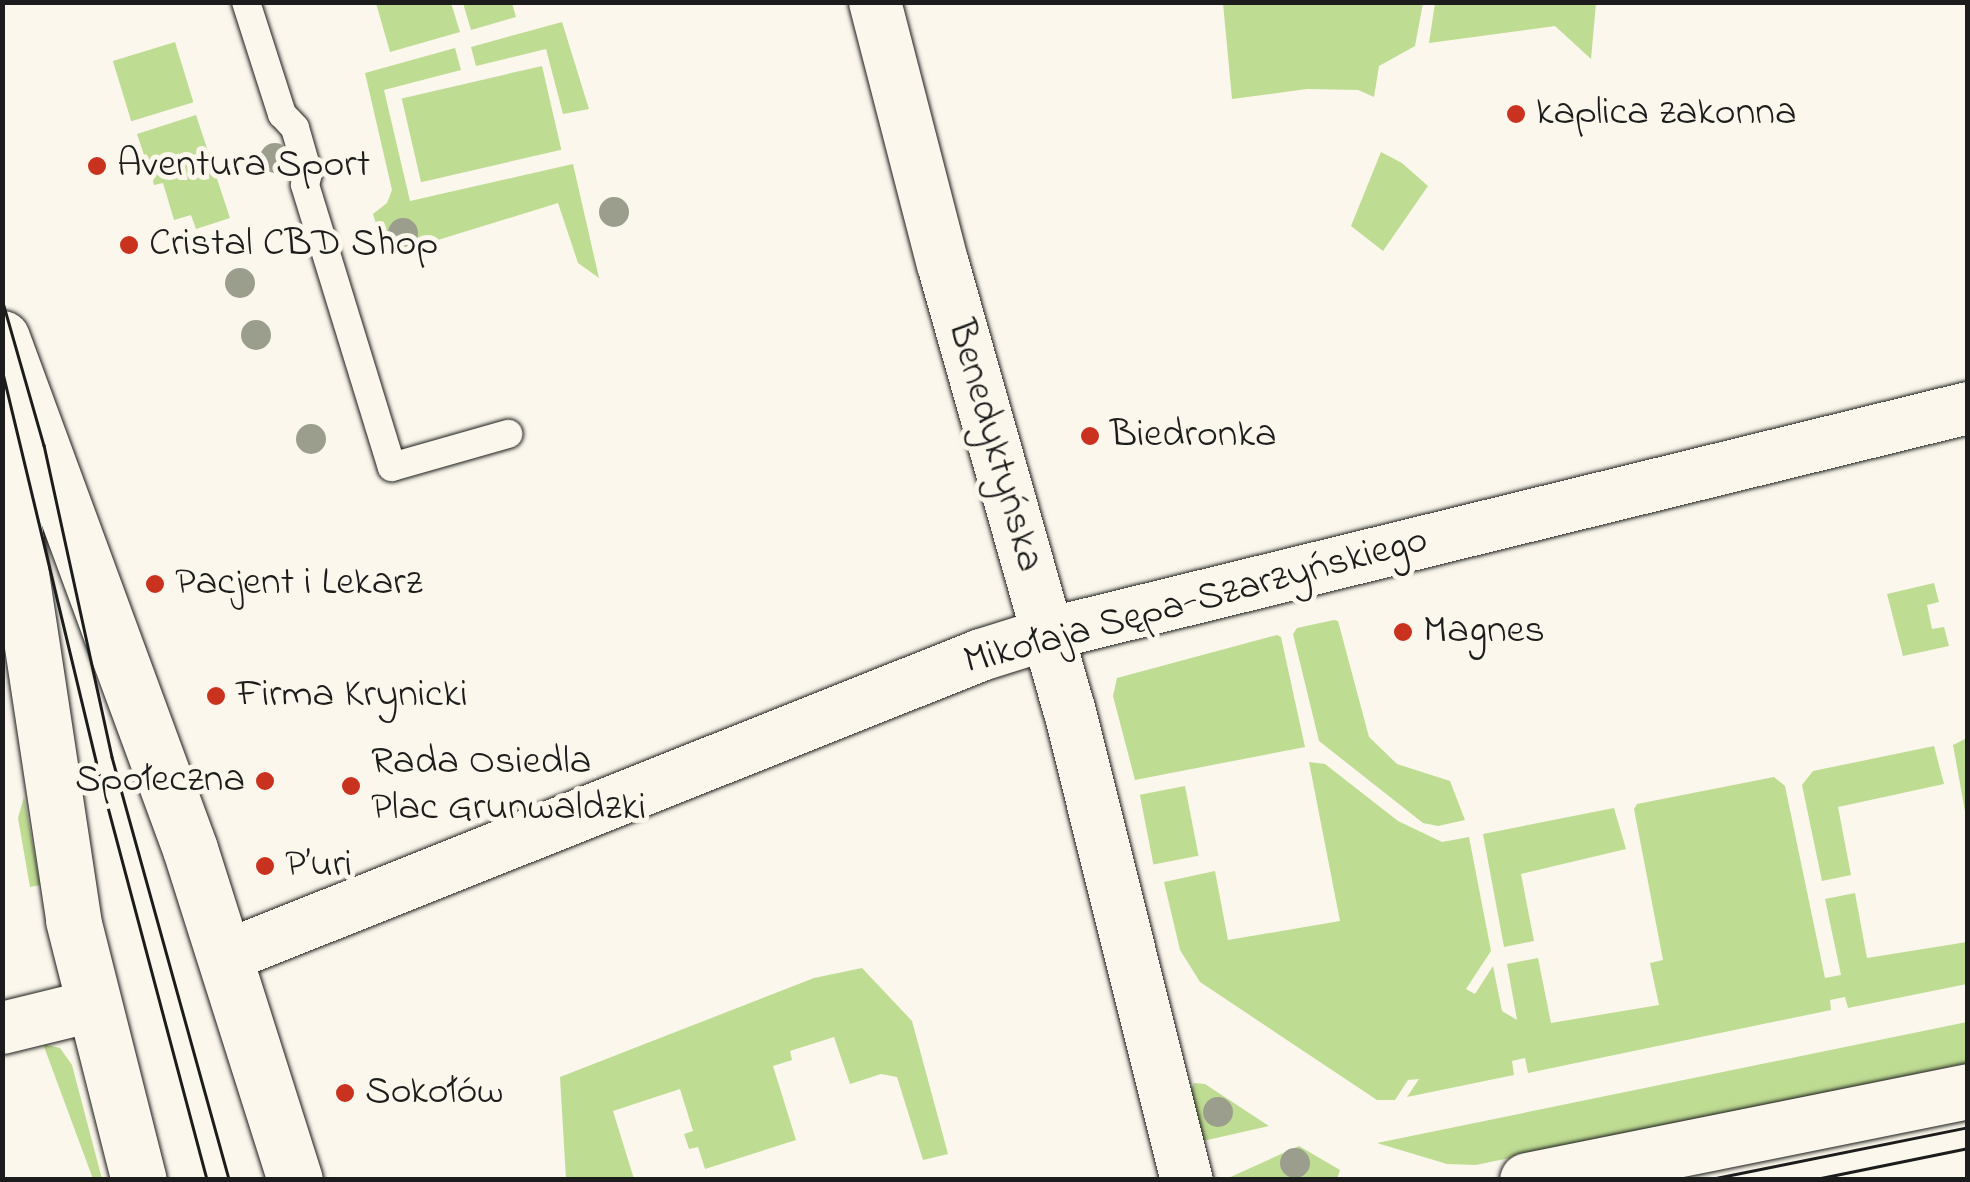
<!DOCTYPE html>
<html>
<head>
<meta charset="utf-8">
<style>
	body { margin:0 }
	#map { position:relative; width:1970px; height:1182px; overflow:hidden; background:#fbf7ec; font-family:"Indie Flower",sans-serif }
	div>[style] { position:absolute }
	.green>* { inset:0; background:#bfdc93; transform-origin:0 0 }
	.roads { filter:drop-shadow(0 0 2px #1c1c1c) drop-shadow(0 0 2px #1c1c1c) }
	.lane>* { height:28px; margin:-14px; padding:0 14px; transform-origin:14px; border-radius:14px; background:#fbf7ec }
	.street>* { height:52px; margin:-26px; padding:0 26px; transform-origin:26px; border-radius:26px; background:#fbf7ec }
	.secondary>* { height:55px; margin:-27.5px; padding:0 27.5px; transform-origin:27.5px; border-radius:27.5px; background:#fbf7ec }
	.tram>* { height:2.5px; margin:-1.25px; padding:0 1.25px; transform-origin:1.25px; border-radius:1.25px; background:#1c1c1c }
	.trees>* { width:30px; height:30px; margin:-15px; border-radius:50%; background:#9b9e8d }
	.dots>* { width:28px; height:28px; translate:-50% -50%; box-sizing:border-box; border:5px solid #fbf7ec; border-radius:50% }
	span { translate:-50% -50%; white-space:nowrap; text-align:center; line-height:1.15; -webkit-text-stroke:10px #fbf7ec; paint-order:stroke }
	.poi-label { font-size:40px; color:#1c1c1c }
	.left { translate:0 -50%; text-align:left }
	.right { translate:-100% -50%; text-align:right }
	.street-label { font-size:40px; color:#1c1c1c }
	.frame { position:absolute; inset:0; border:5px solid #1c1c1c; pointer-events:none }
</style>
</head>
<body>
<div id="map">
	<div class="green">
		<i style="clip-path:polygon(376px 3px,451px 3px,460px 32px,390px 52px)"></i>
		<i style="clip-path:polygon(463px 3px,512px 3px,516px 17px,471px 30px)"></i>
		<i style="clip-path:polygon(1223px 3px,1223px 2px,1423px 3px,1415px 46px,1379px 66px,1374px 97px,1358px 90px,1307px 89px,1232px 99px)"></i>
		<i style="clip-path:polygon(1435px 3px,1596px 3px,1591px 59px,1555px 26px,1429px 43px)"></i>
		<i style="clip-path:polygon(562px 22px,589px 109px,563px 114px,546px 49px,476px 66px,471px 47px)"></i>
		<i style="left:175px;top:42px;width:63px;height:65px;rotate:73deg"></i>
		<i style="clip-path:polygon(455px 48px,461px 70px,384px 90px,410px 201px,573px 164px,599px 278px,578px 263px,558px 203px,386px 256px,373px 214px,387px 203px,392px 190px,365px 73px)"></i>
		<i style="left:542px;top:66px;width:86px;height:144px;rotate:77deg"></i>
		<i style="clip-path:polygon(196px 115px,230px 218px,196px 229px,191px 215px,174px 220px,163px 183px,154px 185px,137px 134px)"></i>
		<i style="clip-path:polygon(1381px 152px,1402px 163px,1428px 186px,1383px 251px,1351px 226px)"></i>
		<i style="clip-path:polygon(1934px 583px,1939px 602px,1927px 605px,1932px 629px,1944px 627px,1949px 646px,1903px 656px,1887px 594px)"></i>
		<i style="clip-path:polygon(1334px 620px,1338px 621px,1369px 737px,1397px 764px,1450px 781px,1465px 820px,1438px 826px,1423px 823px,1319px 741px,1293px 634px,1297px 628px)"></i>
		<i style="clip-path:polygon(1277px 635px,1281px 637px,1305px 747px,1135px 780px,1113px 696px,1117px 678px)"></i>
		<i style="clip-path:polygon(1967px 738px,1968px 738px,1967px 822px,1953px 745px)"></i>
		<i style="clip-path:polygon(1934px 746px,1944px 784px,1838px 807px,1851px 875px,1822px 881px,1802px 785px,1813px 771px)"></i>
		<i style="clip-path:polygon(1309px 762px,1325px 764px,1398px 821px,1442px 842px,1469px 837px,1491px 951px,1466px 989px,1475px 994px,1493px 966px,1502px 1011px,1517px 1020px,1507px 964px,1538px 958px,1551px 1023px,1659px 1005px,1650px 963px,1663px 960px,1634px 809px,1637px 804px,1774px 777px,1785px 786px,1825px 978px,1841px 975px,1825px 899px,1855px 893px,1867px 958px,1967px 942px,1967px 984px,1848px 1008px,1845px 997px,1830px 1000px,1831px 1010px,1528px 1073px,1525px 1058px,1512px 1061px,1514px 1075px,1407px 1097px,1419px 1079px,1408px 1080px,1395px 1100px,1377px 1100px,1200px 982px,1180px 950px,1164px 882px,1215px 871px,1228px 940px,1340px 921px)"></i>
		<i style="left:1185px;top:786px;width:71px;height:46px;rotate:79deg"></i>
		<i style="clip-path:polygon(24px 797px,40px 885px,30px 887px,18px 818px)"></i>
		<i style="clip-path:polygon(1614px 808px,1626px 849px,1521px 874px,1534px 941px,1504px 947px,1483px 834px)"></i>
		<i style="clip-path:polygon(862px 968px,912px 1021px,948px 1154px,923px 1160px,897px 1077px,881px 1074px,850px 1084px,834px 1037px,790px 1051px,792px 1060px,773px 1066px,796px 1140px,705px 1169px,698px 1147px,689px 1149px,684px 1134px,693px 1131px,680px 1089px,613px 1111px,634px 1179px,566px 1179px,560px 1077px,814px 978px)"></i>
		<i style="clip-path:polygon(1967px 1022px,1967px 1063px,1476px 1165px,1447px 1164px,1377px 1143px)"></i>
		<i style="clip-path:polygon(43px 1044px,60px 1048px,72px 1065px,102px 1179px,93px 1179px)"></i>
		<i style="clip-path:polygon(1194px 1083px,1205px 1084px,1269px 1126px,1203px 1141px,1190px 1093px)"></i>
		<i style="clip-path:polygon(1299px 1146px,1340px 1170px,1337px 1179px,1226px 1179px)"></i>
	</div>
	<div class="roads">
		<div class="lane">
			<i style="left:246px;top:2px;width:118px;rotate:72.2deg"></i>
			<i style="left:282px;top:114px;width:19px;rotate:47deg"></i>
			<i style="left:295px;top:128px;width:47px;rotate:73.9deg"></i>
			<i style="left:308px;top:173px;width:12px;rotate:104deg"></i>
			<i style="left:305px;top:185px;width:295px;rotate:72.9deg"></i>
			<i style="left:392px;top:467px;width:121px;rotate:-15.9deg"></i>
		</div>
		<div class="street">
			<i style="left:875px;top:2px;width:271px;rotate:75.5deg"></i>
			<i style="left:943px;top:264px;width:462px;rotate:74.2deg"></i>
			<i style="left:1069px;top:708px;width:487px;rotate:76deg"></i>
			<i style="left:224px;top:957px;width:815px;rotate:-21.75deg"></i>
			<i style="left:981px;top:655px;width:70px;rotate:-17.4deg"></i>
			<i style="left:1048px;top:634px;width:947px;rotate:-13.8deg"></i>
			<i style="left:2px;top:1028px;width:93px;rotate:-13.7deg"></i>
		</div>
		<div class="secondary">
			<i style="left:2px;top:338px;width:544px;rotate:69.8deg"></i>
			<i style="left:190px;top:849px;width:347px;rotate:72.4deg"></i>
			<i style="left:2px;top:448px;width:477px;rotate:81.4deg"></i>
			<i style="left:73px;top:920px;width:268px;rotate:75.8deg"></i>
			<i style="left:1527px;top:1180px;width:450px;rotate:-11.4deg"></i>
		</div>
	</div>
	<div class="tram">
		<i style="left:2px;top:299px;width:152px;rotate:74deg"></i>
		<i style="left:44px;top:445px;width:319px;rotate:77.7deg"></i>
		<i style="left:112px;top:757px;width:439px;rotate:74.5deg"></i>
		<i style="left:2px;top:369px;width:404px;rotate:76.5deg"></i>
		<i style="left:96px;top:762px;width:432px;rotate:75.1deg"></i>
		<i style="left:1706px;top:1180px;width:267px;rotate:-11.4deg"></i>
		<i style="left:1811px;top:1180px;width:160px;rotate:-11.5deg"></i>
	</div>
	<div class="trees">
		<i style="left:275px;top:158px"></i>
		<i style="left:614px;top:212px"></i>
		<i style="left:403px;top:233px"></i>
		<i style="left:240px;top:283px"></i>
		<i style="left:256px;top:335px"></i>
		<i style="left:311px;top:439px"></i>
		<i style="left:1218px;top:1112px"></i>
		<i style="left:1295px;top:1163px"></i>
	</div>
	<div class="dots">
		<i style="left:1516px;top:114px;background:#c8321e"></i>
		<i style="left:97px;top:166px;background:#c8321e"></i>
		<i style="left:129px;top:245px;background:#c8321e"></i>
		<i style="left:1090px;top:436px;background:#c8321e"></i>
		<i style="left:155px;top:584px;background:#c8321e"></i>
		<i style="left:1403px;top:632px;background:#c8321e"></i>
		<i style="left:216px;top:696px;background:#c8321e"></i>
		<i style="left:265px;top:781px;background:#c8321e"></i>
		<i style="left:351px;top:786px;background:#c8321e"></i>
		<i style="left:265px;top:866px;background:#c8321e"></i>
		<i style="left:345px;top:1093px;background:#c8321e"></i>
	</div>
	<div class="poi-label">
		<span class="left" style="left:1536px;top:114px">kaplica zakonna</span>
		<span class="left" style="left:117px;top:166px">Aventura Sport</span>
		<span class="left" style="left:149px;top:245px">Cristal CBD Shop</span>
		<span class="left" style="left:1110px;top:436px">Biedronka</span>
		<span class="left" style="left:175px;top:584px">Pacjent i Lekarz</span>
		<span class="left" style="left:1423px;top:632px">Magnes</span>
		<span class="left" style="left:236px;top:696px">Firma Krynicki</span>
		<span class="left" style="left:371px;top:786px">Rada Osiedla<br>Plac Grunwaldzki</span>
		<span class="right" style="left:245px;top:781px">Społeczna</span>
		<span class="left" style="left:285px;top:866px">P’uri</span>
		<span class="left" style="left:365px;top:1093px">Sokołów</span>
	</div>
	<div class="street-label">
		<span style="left:994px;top:446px;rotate:74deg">Benedyktyńska</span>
		<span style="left:1196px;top:602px;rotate:-15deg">Mikołaja Sępa-Szarzyńskiego</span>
	</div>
	<div class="frame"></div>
</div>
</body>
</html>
